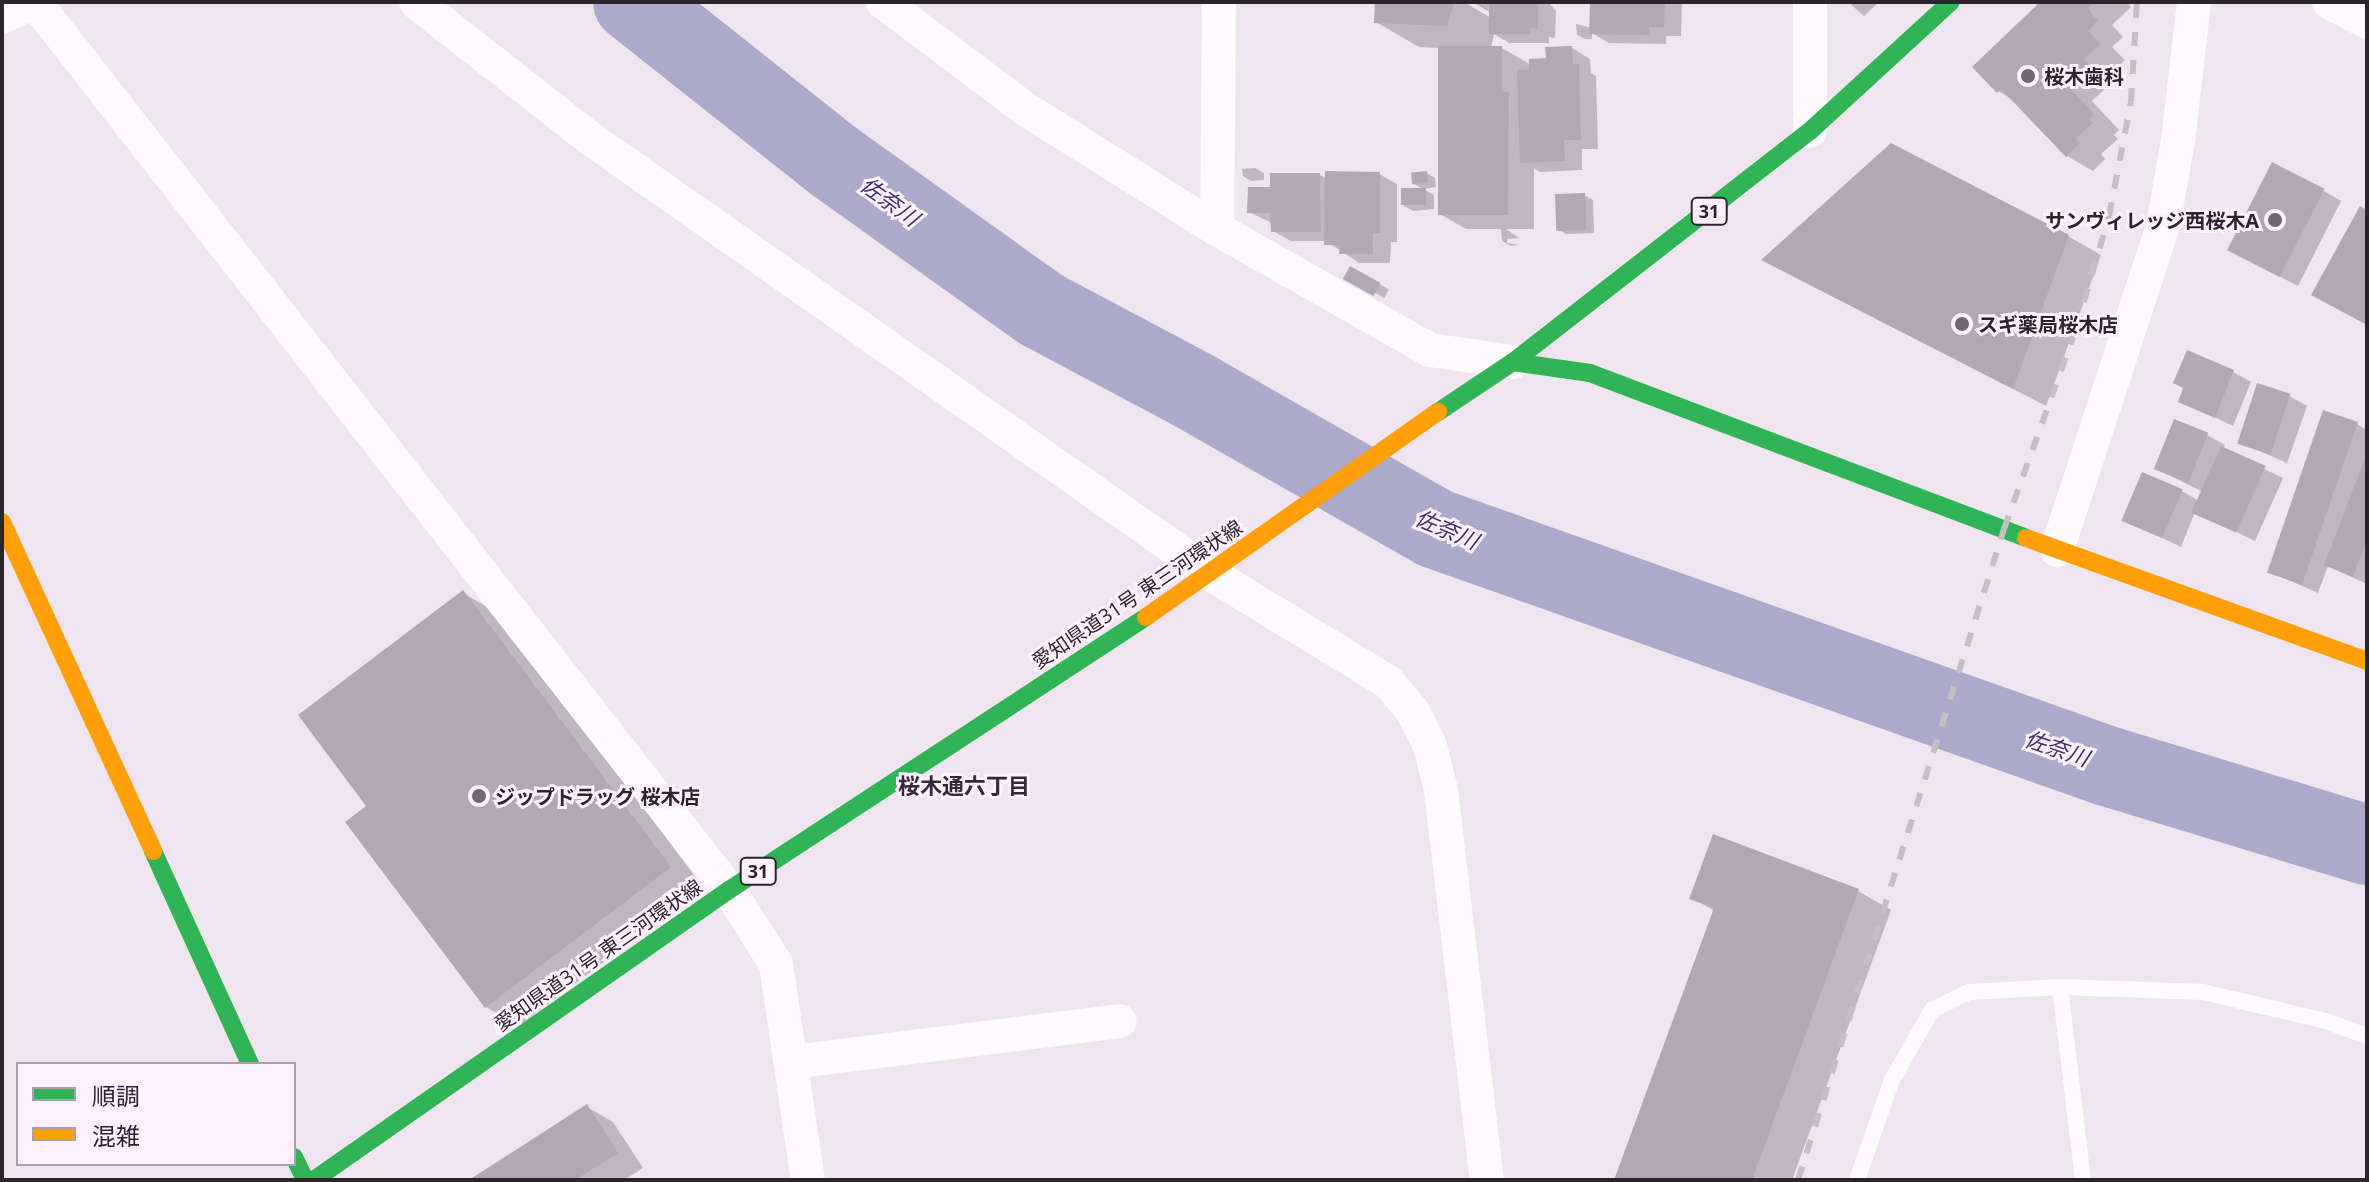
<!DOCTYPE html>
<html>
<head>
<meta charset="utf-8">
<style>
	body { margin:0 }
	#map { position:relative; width:2369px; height:1182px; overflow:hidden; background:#efe5ef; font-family:"Open Sans","Noto Sans JP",sans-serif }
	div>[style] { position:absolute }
	.shadow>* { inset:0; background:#0003; transform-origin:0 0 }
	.river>* { height:80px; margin:-40px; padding:0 40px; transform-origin:40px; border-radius:40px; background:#ada9cb }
	.building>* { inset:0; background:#b1a8b5; transform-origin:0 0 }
	.lane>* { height:16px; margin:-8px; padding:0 8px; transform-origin:8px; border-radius:8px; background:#fdfbfd }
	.street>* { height:34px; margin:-17px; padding:0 17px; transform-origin:17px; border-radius:17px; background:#fdfbfd }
	.fast>* { height:18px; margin:-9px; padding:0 9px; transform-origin:9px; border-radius:9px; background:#30b455 }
	.slow>* { height:18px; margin:-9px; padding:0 9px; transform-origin:9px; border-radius:9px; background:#ff9f0a }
	.rail>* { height:6px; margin-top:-3px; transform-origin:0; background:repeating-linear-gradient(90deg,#c2c0c2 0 14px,transparent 0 28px) }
	.dots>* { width:22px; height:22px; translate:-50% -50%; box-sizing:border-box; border:4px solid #fef0fe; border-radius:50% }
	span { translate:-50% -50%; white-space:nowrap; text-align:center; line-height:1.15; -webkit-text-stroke:6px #fef0fe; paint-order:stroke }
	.shield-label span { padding:2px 6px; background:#fef0fe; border:2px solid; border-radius:6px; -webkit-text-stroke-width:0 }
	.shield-label { font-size:18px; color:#2b252b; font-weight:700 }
	.poi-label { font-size:20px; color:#2b252b; font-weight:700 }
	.left { translate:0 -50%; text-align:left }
	.right { translate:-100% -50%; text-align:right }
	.street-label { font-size:20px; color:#2b252b }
	.water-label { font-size:22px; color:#3a336c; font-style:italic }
	.neighbourhood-label { font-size:22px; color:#372a37; font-weight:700 }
	.frame { position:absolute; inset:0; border:4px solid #2b252b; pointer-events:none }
	.legend { position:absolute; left:16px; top:1062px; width:280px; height:104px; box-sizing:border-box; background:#fef0fe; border:2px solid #aa9faa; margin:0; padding:10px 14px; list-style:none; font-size:24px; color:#2b252b }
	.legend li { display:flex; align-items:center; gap:16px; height:40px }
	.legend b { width:40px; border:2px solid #aa9faa }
</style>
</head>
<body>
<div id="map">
	<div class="shadow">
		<i style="clip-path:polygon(1377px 2px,1464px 2px,1491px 18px,1491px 13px,1472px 2px,1548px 2px,1556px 11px,1555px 38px,1549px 37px,1549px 43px,1509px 43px,1494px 34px,1491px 48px,1502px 48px,1531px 65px,1572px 48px,1590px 59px,1591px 73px,1596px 76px,1598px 149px,1582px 149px,1582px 170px,1540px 172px,1534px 168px,1534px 229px,1506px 229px,1519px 238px,1507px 239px,1507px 243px,1520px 245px,1511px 246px,1502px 241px,1501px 229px,1466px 229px,1440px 214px,1440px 48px,1419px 47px,1376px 22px)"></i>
		<i style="clip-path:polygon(1592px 2px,1682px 2px,1681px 36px,1666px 36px,1666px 44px,1609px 43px,1592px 33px,1592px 39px,1585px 39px,1577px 35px,1576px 24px,1592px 28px)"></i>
		<i style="clip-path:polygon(1848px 2px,1879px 2px,1864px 16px)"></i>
		<i style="clip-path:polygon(2043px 2px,2127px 2px,2131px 7px,2112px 25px,2123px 37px,2112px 47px,2125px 60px,2109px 75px,2114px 80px,2092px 101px,2119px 130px,2114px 135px,2118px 139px,2101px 154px,2105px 159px,2093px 171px,2067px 156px,2015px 101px,1998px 91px)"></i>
		<i style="clip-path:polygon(1255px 168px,1264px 173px,1264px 180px,1251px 181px,1243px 176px,1242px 169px)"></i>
		<i style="clip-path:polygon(1427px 173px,1435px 178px,1436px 187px,1423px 189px,1434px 195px,1434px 209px,1413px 211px,1404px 206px,1425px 190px,1414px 184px)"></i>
		<i style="clip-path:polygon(1379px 174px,1397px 184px,1397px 242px,1391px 242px,1390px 263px,1359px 263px,1326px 241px,1291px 241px,1273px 231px,1272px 223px,1249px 212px,1272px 189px,1320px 175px,1327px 179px)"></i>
		<i style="clip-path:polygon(2324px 191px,2341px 201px,2298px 286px,2247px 259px)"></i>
		<i style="clip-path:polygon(1584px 195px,1593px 200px,1594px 233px,1566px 234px,1558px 229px)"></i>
		<i style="clip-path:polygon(2068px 236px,2101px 255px,2046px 406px,1797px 278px)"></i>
		<i style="left:1351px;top:269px;width:43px;height:10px;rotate:28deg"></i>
		<i style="clip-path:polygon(2233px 372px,2251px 382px,2233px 426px,2180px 401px)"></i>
		<i style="clip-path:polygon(2289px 396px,2307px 406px,2287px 463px,2239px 442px)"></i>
		<i style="clip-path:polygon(2357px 424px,2367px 430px,2367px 584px,2328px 566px,2318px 593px,2268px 571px)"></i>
		<i style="clip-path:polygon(2207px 435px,2225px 445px,2223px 449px,2283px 478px,2255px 541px,2195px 512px,2181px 547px,2125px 520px,2182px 491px,2199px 501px,2203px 492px,2155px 468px)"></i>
		<i style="clip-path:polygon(463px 593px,496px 612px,703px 887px,519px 1026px,486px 1007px,369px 807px)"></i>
		<i style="clip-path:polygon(1858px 891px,1891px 910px,1792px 1180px,1616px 1180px,1715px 911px,1692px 898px)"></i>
		<i style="clip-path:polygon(587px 1107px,613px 1122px,643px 1168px,624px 1180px,473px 1180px)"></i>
	</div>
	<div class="river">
		<i style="left:633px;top:2px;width:258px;rotate:38.4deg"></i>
		<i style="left:835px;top:162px;width:254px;rotate:35.6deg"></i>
		<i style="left:1042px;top:310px;width:174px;rotate:28deg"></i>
		<i style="left:1196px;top:392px;width:274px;rotate:29.7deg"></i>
		<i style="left:1434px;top:528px;width:714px;rotate:19.48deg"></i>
		<i style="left:2107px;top:766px;width:272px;rotate:16.9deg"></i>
	</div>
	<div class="building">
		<i style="clip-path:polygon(1375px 2px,1454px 2px,1447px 26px,1374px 23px)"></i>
		<i style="clip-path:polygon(1489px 2px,1538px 2px,1538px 29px,1531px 28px,1531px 34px,1489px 34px)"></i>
		<i style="clip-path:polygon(1590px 2px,1665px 2px,1664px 27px,1649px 27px,1649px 35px,1589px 34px)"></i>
		<i style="clip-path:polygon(2040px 2px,2095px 2px,2088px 9px,2098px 21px,2088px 31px,2100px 44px,2084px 59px,2089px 64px,2067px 85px,2094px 114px,2089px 119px,2093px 123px,2076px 138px,2080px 143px,2066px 157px,2001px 89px,1997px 93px,1972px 67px)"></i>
		<i style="clip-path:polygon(1438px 46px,1502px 46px,1502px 92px,1509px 92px,1508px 215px,1438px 215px)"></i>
		<i style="clip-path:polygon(1572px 46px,1573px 64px,1579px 64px,1581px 140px,1564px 140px,1565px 161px,1520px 163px,1517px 70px,1529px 70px,1529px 59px,1546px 58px,1545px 47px)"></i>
		<i style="clip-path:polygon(1891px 143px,2069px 235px,2013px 389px,1761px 260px)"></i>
		<i style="left:2272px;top:162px;width:59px;height:99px;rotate:27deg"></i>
		<i style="clip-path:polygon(1325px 171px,1380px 172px,1380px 233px,1373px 233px,1373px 254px,1339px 254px,1340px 245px,1324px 245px)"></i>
		<i style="left:1427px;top:171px;width:12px;height:16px;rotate:85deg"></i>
		<i style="clip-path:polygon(1270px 173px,1320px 173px,1321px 232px,1271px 232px,1270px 213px,1247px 213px,1248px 187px,1270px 187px)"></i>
		<i style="left:1426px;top:188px;width:17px;height:25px;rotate:90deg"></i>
		<i style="left:1585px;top:193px;width:37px;height:30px;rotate:88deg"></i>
		<i style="clip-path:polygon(2360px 206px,2367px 210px,2367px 325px,2311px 295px)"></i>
		<i style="left:1350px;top:266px;width:35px;height:15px;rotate:29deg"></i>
		<i style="clip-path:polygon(2187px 350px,2234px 370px,2215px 418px,2178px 402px,2183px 388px,2173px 383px)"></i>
		<i style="left:2257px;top:383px;width:35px;height:64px;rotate:18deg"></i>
		<i style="left:2323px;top:410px;width:37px;height:172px;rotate:19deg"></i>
		<i style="left:2174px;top:419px;width:37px;height:54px;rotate:22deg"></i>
		<i style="left:2221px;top:446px;width:49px;height:73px;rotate:24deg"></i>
		<i style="clip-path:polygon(2367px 453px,2367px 541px,2353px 577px,2324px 565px)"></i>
		<i style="left:2142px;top:472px;width:44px;height:53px;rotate:23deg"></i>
		<i style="clip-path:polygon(463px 590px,671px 867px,485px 1008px,345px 822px,366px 806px,298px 715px)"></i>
		<i style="clip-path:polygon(1713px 834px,1859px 889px,1752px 1180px,1614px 1180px,1714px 908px,1689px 899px)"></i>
		<i style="clip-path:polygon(587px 1104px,618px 1153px,575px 1180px,469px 1180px)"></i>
	</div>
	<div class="lane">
		<i style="left:2060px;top:987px;width:194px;rotate:83.2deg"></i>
		<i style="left:1857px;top:1180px;width:106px;rotate:-70.7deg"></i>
		<i style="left:1892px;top:1080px;width:81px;rotate:-60.3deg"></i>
		<i style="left:1932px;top:1010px;width:41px;rotate:-25.9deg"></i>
		<i style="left:1969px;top:992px;width:91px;rotate:-3.1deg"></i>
		<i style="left:2060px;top:987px;width:143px;rotate:2deg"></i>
		<i style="left:2203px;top:992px;width:126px;rotate:13.3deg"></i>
		<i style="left:2326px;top:1021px;width:44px;rotate:20.1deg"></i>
	</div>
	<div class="street">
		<i style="left:35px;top:2px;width:1127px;rotate:51.99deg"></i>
		<i style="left:729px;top:890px;width:88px;rotate:57.6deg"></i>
		<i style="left:776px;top:964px;width:218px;rotate:81.6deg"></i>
		<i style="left:416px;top:2px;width:222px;rotate:38.1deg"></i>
		<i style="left:591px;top:139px;width:757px;rotate:35.05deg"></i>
		<i style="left:1211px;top:574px;width:207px;rotate:31.4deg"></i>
		<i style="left:1388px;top:682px;width:39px;rotate:50deg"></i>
		<i style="left:1413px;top:712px;width:38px;rotate:63deg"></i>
		<i style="left:1430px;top:746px;width:45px;rotate:76deg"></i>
		<i style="left:1441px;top:790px;width:393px;rotate:83.3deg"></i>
		<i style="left:883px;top:2px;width:180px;rotate:36.9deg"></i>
		<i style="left:1027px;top:110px;width:224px;rotate:32.1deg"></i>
		<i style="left:1217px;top:229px;width:245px;rotate:29.6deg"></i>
		<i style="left:1430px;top:350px;width:84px;rotate:8.2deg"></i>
		<i style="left:2329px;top:2px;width:43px;rotate:27.8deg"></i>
		<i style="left:2px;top:17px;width:35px;rotate:-25deg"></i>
		<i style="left:1810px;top:131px;width:129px;rotate:-90deg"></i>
		<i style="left:1217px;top:229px;width:227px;rotate:-89.5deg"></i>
		<i style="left:2057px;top:550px;width:342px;rotate:-71.9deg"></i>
		<i style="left:2163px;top:225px;width:85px;rotate:-79.9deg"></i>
		<i style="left:2178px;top:141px;width:140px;rotate:-83.4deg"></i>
		<i style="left:792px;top:1062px;width:330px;rotate:-7.1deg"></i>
	</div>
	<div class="fast">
		<i style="left:1513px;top:362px;width:78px;rotate:8.1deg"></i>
		<i style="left:1590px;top:373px;width:466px;rotate:20.7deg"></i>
		<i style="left:1438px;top:412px;width:90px;rotate:-33.7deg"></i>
		<i style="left:1513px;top:362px;width:376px;rotate:-37.9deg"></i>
		<i style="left:1810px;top:131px;width:191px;rotate:-42.5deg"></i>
		<i style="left:153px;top:851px;width:234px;rotate:65.5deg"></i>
		<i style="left:294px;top:1157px;width:25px;rotate:64deg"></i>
		<i style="left:314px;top:1180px;width:506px;rotate:-34.95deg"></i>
		<i style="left:729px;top:890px;width:498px;rotate:-33.2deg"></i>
	</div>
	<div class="slow">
		<i style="left:2px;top:522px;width:362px;rotate:65.3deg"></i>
		<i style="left:2026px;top:538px;width:363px;rotate:19.8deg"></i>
		<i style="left:1146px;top:617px;width:357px;rotate:-35.1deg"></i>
	</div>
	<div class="rail">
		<i style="left:1798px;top:1180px;width:683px;rotate:-72.44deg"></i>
		<i style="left:2004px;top:529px;width:213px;rotate:-70.2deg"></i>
		<i style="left:2076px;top:329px;width:118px;rotate:-73.7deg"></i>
		<i style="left:2109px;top:216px;width:116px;rotate:-79.1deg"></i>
		<i style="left:2131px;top:102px;width:100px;rotate:-86.6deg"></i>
	</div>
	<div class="dots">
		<i style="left:2028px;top:76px;background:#706870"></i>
		<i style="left:2275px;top:220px;background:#706870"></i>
		<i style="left:1962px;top:324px;background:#706870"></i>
		<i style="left:479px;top:796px;background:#706870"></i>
	</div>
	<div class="shield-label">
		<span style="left:1709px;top:211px">31</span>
		<span style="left:758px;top:871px">31</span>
	</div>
	<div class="poi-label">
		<span class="left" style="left:2044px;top:76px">桜木歯科</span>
		<span class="right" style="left:2259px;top:220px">サンヴィレッジ西桜木A</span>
		<span class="left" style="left:1978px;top:324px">スギ薬局桜木店</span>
		<span class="left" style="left:495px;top:796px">ジップドラッグ 桜木店</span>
	</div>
	<div class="street-label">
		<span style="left:1137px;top:594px;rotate:-34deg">愛知県道31号 東三河環状線</span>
		<span style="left:598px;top:955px;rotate:-35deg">愛知県道31号 東三河環状線</span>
	</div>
	<div class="water-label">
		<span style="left:890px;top:201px;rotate:36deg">佐奈川</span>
		<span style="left:1447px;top:529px;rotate:23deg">佐奈川</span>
		<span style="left:2057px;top:748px;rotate:19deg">佐奈川</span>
	</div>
	<div class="neighbourhood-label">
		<span style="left:964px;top:786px">桜木通六丁目</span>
	</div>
	<div class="frame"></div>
	<ul class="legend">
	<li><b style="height:10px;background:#30b455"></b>順調</li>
	<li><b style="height:10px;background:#ff9f0a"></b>混雑</li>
	</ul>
</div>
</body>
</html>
